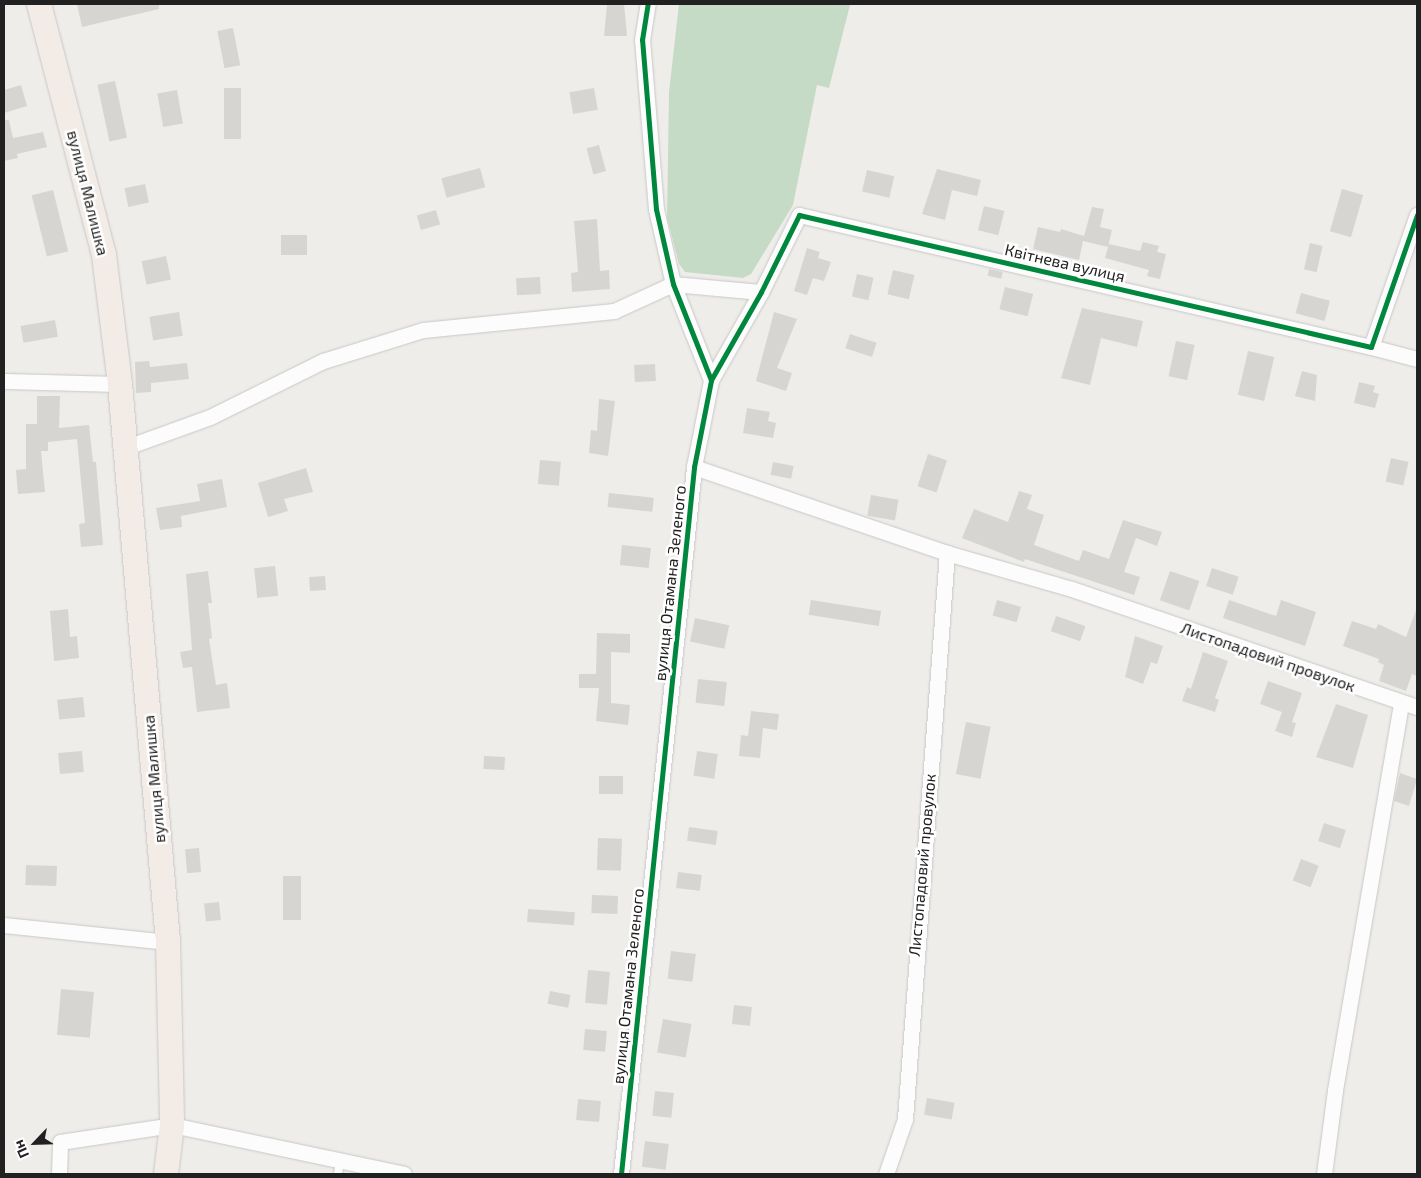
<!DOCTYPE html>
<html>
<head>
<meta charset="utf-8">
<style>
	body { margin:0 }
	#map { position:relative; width:1421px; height:1178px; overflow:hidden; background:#efedea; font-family:"Exo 2",sans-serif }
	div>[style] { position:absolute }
	.cemetery>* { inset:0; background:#c6dbc6 }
	.building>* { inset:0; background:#d7d5d2; transform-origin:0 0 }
	.roads { filter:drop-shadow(0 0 1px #c8c7c6) drop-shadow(0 0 1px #c8c7c6) }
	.service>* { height:8px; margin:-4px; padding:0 4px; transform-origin:4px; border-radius:4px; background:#fdfcfc }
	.minor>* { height:15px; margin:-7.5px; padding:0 7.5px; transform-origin:7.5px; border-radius:7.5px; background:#fdfcfc }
	.primary>* { height:24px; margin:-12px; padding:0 12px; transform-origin:12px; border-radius:12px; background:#f2ebe6 }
	.cycleway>* { height:5px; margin:-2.5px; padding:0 2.5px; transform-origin:2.5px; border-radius:2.5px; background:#00873e }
	span { translate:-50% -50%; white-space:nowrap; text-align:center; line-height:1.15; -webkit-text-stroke:5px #fff; paint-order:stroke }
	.street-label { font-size:16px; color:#212121 }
	.frame { position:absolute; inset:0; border:5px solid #212121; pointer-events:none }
	.north { position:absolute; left:10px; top:1118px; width:50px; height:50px; -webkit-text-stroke:4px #fff; paint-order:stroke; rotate:246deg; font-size:14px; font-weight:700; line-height:20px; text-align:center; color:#212121 }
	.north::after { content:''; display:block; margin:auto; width:18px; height:22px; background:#212121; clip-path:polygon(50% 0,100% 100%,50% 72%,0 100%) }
</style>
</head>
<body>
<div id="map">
	<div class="cemetery">
		<i style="clip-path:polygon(679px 4px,850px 5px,829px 88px,817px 85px,793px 205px,751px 274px,743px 278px,685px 272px,679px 264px,667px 217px,669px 92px)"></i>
	</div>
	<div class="building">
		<i style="clip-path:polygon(77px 4px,159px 4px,159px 9px,82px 27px)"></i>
		<i style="clip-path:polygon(607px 4px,624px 4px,627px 36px,604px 36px)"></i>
		<i style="left:233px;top:28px;width:38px;height:16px;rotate:79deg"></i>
		<i style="left:115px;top:81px;width:58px;height:18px;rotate:78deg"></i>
		<i style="clip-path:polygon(21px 85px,27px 106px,4px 113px,4px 90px)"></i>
		<i style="left:224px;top:88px;width:17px;height:51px"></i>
		<i style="left:594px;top:88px;width:22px;height:25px;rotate:80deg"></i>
		<i style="left:177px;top:90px;width:34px;height:20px;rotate:80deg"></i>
		<i style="clip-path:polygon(4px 120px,9px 120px,13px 138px,43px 132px,47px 147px,17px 154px,18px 158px,4px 161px)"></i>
		<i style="left:599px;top:145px;width:27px;height:13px;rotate:75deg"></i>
		<i style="left:480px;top:168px;width:20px;height:40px;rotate:75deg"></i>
		<i style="clip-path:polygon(937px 169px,981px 180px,977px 196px,952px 190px,945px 220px,922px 214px)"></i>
		<i style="left:867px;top:170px;width:28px;height:22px;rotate:13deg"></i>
		<i style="left:145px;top:184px;width:19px;height:21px;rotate:78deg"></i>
		<i style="left:1342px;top:189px;width:22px;height:44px;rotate:16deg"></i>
		<i style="left:53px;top:190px;width:63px;height:22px;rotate:76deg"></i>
		<i style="left:984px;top:206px;width:21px;height:25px;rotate:14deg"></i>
		<i style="clip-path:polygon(1092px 207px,1104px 209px,1100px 227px,1112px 230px,1108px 247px,1083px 241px,1079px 260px,1033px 249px,1038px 227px,1060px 232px,1061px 229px,1084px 236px)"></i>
		<i style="left:436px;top:210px;width:15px;height:20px;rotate:74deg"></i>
		<i style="clip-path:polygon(597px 219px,600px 271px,609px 270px,610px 289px,572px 292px,571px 273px,578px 272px,574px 221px)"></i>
		<i style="left:281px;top:235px;width:26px;height:20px"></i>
		<i style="clip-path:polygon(1143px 242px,1159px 246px,1157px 252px,1166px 254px,1160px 279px,1147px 276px,1149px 270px,1105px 258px,1109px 244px,1140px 251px)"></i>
		<i style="left:1310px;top:243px;width:13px;height:27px;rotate:13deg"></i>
		<i style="clip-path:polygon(807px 248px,820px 252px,818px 258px,831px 262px,824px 281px,813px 278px,807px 295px,794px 291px)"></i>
		<i style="left:166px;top:256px;width:24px;height:25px;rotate:78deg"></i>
		<i style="left:989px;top:269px;width:14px;height:7px;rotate:12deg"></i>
		<i style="left:893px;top:270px;width:22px;height:25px;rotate:13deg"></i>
		<i style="left:857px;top:274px;width:17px;height:23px;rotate:13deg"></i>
		<i style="left:540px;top:277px;width:17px;height:24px;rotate:87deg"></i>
		<i style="left:1005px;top:287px;width:29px;height:23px;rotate:14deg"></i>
		<i style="left:1301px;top:293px;width:30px;height:21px;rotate:15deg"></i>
		<i style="clip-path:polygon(1082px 308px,1143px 321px,1137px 347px,1101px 338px,1090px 385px,1061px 378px)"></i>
		<i style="left:179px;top:312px;width:24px;height:30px;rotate:81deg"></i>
		<i style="clip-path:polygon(774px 312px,797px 319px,777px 368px,792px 373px,786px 391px,756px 381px)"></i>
		<i style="left:55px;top:320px;width:17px;height:35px;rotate:80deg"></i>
		<i style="left:850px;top:334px;width:28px;height:15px;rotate:18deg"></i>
		<i style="left:1176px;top:341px;width:19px;height:36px;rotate:12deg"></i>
		<i style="left:1248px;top:351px;width:27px;height:45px;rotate:13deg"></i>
		<i style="clip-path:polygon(149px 361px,150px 367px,187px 363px,189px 379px,151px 383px,151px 392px,136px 393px,135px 362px)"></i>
		<i style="left:655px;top:364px;width:17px;height:21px;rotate:87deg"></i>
		<i style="clip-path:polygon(1302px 371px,1317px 375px,1315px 401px,1295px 396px)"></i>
		<i style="clip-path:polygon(1359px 382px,1375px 386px,1373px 392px,1379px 394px,1375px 408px,1354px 403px)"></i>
		<i style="clip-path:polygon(37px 396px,60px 396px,59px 428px,89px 425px,93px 462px,96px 462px,103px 545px,81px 547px,79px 524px,85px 523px,77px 439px,48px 442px,48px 451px,41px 451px,45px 492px,18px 494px,16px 470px,26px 469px,26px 424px,37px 424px)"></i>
		<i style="clip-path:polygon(599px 399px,615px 401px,608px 456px,589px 453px,591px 430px,597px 431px)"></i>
		<i style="clip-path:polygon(747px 408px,770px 412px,768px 421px,776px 423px,773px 438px,743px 433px)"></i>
		<i style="left:928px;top:454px;width:20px;height:34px;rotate:18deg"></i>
		<i style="left:1391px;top:458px;width:18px;height:24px;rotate:13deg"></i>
		<i style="left:540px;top:460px;width:21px;height:24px;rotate:5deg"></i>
		<i style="left:773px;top:462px;width:21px;height:13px;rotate:11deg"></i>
		<i style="clip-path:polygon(306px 468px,313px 492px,284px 499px,288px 511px,268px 517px,258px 483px)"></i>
		<i style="clip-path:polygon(222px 479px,227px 507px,181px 516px,182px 527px,160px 530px,156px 508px,200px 501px,197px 484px)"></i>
		<i style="clip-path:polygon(1019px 491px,1032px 495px,1027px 509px,1044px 515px,1034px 545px,1079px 561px,1083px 550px,1109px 559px,1123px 520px,1162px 532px,1157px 546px,1136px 538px,1124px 572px,1140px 577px,1134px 595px,1025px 559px,1024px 562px,962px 538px,974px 509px,1008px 522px)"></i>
		<i style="left:609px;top:493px;width:45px;height:14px;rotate:6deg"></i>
		<i style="left:871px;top:495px;width:28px;height:21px;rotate:10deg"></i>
		<i style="left:622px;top:545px;width:29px;height:20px;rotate:6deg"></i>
		<i style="left:275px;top:566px;width:30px;height:21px;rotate:84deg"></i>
		<i style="left:1212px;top:568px;width:28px;height:19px;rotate:18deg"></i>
		<i style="clip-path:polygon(208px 571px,212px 603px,208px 603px,212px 638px,209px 639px,216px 685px,227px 683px,230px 708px,197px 712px,192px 667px,183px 668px,180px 652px,192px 650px,186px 574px)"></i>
		<i style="left:1170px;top:571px;width:31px;height:31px;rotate:19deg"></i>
		<i style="left:325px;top:576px;width:14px;height:16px;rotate:86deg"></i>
		<i style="left:811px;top:600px;width:71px;height:15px;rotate:9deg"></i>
		<i style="left:997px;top:600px;width:25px;height:16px;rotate:16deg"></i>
		<i style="clip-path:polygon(1229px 600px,1276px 616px,1281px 600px,1316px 612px,1305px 646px,1223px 618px)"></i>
		<i style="clip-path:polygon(68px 609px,70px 637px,77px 636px,79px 658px,54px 661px,50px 611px)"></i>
		<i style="clip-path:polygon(1416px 610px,1417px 676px,1412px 674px,1406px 691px,1379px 681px,1384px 665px,1378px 662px,1379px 659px,1343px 646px,1352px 621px,1376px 629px,1378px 624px,1406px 637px)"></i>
		<i style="left:1056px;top:616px;width:31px;height:16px;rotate:19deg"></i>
		<i style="left:695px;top:618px;width:35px;height:24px;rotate:12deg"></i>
		<i style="clip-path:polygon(597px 633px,630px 634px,630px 653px,611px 652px,611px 703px,630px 705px,628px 725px,596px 721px,599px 688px,579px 688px,579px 674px,596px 674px)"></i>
		<i style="clip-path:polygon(1135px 636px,1163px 646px,1157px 664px,1151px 662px,1143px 684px,1125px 677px)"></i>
		<i style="clip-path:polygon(1203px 652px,1228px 661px,1215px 698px,1219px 700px,1215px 712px,1182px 701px,1187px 687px,1191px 689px)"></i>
		<i style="left:698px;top:679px;width:29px;height:24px;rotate:6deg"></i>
		<i style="clip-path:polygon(1268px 681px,1302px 693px,1292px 722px,1296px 723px,1292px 737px,1275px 731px,1282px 712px,1260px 704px)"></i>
		<i style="left:83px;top:697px;width:20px;height:26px;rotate:84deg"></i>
		<i style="clip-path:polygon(1336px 704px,1368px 715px,1353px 768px,1316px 757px)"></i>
		<i style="clip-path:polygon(751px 711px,779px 714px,777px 730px,763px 728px,760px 758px,739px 756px,741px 735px,748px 736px)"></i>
		<i style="left:966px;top:722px;width:25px;height:53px;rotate:11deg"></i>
		<i style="left:82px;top:751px;width:21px;height:24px;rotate:85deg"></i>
		<i style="left:697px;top:751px;width:21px;height:25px;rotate:8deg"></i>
		<i style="left:484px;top:756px;width:21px;height:13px;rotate:3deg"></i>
		<i style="clip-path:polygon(1400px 773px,1417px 779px,1409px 806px,1394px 801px)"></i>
		<i style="left:623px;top:776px;width:18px;height:24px;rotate:90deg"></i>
		<i style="left:1324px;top:823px;width:23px;height:19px;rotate:18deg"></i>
		<i style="left:689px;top:827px;width:29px;height:14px;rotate:8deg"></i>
		<i style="left:598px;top:838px;width:24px;height:32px;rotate:2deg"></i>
		<i style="left:199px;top:848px;width:24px;height:14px;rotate:85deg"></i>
		<i style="left:1301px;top:859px;width:19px;height:23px;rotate:21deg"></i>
		<i style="left:26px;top:865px;width:31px;height:20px;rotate:2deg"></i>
		<i style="left:678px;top:872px;width:24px;height:16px;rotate:7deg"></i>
		<i style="left:283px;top:876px;width:18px;height:44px"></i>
		<i style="left:592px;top:895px;width:26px;height:18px;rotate:2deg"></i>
		<i style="left:219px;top:902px;width:18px;height:15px;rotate:84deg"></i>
		<i style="left:528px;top:909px;width:47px;height:13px;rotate:4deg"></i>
		<i style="left:671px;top:951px;width:25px;height:28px;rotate:7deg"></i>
		<i style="left:588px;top:970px;width:22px;height:33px;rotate:5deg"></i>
		<i style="left:61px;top:989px;width:33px;height:46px;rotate:5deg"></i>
		<i style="left:550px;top:991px;width:21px;height:13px;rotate:11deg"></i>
		<i style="left:734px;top:1005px;width:18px;height:19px;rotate:6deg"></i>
		<i style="left:663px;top:1019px;width:29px;height:34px;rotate:10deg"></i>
		<i style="left:585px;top:1029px;width:22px;height:21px;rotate:5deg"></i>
		<i style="left:655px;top:1091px;width:19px;height:25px;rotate:6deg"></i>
		<i style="left:927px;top:1098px;width:28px;height:17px;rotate:10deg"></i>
		<i style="left:578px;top:1099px;width:23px;height:21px;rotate:5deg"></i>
		<i style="left:645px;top:1141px;width:24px;height:26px;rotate:7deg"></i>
	</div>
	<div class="roads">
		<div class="service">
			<i style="left:338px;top:1174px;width:13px;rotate:-81deg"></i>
		</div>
		<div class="minor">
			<i style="left:1371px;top:347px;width:48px;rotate:14.6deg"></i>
			<i style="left:711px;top:380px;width:101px;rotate:-60.4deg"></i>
			<i style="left:761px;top:292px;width:86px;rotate:-63.7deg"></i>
			<i style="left:799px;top:215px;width:587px;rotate:12.99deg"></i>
			<i style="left:1371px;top:347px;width:140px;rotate:-70.8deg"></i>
			<i style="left:4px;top:381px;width:116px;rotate:1.5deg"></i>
			<i style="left:124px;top:448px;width:91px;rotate:-19.8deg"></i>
			<i style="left:210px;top:417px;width:126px;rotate:-26.4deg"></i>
			<i style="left:323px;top:361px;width:105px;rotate:-17.2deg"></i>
			<i style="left:423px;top:330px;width:192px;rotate:-5.7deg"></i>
			<i style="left:614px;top:311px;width:65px;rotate:-24.6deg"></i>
			<i style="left:673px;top:284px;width:88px;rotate:5.2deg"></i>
			<i style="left:694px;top:467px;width:267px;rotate:18.8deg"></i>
			<i style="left:947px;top:553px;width:130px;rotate:16.1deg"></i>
			<i style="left:1072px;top:589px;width:365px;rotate:18.9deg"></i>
			<i style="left:4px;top:925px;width:165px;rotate:5.9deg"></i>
			<i style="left:59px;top:1174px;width:32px;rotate:-88deg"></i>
			<i style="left:60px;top:1142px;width:113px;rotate:-8.6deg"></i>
			<i style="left:172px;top:1125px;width:237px;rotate:11.9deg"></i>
			<i style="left:621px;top:1174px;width:711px;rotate:-84.1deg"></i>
			<i style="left:694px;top:467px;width:89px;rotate:-78.9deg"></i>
			<i style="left:711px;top:380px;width:103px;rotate:-111.6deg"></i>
			<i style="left:673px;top:284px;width:77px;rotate:-102.8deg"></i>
			<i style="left:656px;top:209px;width:170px;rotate:-94.7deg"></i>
			<i style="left:642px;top:40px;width:36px;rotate:-81deg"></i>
			<i style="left:886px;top:1174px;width:58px;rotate:-70.9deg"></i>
			<i style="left:905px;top:1119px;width:568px;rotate:-85.76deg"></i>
			<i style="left:1324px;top:1174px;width:85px;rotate:-82.5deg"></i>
			<i style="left:1335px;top:1090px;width:393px;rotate:-80.3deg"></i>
		</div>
		<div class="primary">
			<i style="left:39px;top:4px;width:259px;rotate:75.5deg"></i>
			<i style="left:104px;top:255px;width:130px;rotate:82.9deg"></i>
			<i style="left:120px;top:384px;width:560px;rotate:85.08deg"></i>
			<i style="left:168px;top:942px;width:183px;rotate:88.7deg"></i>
			<i style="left:172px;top:1125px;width:49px;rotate:97deg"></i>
		</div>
	</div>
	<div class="cycleway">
		<i style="left:711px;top:380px;width:101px;rotate:-60.4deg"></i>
		<i style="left:761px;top:292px;width:86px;rotate:-63.7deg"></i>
		<i style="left:799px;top:215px;width:587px;rotate:12.99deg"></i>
		<i style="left:1371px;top:347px;width:140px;rotate:-70.8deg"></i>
		<i style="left:621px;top:1174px;width:711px;rotate:-84.1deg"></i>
		<i style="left:694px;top:467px;width:89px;rotate:-78.9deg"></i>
		<i style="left:711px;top:380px;width:103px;rotate:-111.6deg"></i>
		<i style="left:673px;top:284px;width:77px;rotate:-102.8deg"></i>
		<i style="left:656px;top:209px;width:170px;rotate:-94.7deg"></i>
		<i style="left:642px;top:40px;width:36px;rotate:-81deg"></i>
	</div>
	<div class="street-label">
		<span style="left:88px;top:193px;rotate:76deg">вулиця Малишка</span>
		<span style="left:1065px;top:263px;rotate:13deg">Квітнева вулиця</span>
		<span style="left:670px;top:583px;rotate:-84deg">вулиця Отамана Зеленого</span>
		<span style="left:1268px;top:657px;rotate:19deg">Листопадовий провулок</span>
		<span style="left:154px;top:779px;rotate:-95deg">вулиця Малишка</span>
		<span style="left:922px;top:865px;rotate:-85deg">Листопадовий провулок</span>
		<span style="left:628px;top:986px;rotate:-84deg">вулиця Отамана Зеленого</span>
	</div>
	<div class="frame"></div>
	<div class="north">Пн</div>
</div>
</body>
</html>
